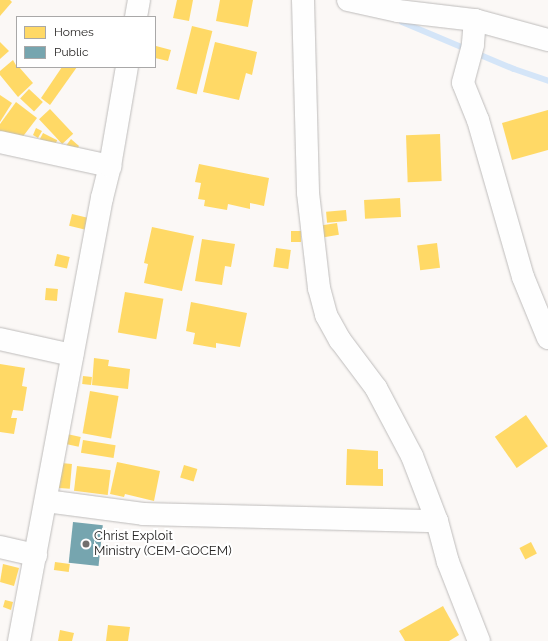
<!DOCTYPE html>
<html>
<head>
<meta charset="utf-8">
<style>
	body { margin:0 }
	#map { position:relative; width:548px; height:641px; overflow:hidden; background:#fbf8f6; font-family:Raleway,sans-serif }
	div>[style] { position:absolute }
	.homes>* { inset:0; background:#ffd966; transform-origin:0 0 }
	.public>* { inset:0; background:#76a5af; transform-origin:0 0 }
	.stream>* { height:6px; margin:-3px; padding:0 3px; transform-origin:3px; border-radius:3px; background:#d4e5f8 }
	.roads { filter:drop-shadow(0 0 1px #bebcbb) drop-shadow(0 0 1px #bebcbb) }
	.minor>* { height:22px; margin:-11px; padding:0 11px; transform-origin:11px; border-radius:11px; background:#fefefe }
	.dots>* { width:11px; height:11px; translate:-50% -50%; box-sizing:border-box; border:2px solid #fff; border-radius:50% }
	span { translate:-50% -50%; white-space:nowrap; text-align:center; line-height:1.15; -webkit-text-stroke:4px #fff; paint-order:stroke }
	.poi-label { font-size:13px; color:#282625 }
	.left { translate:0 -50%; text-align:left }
	.legend { position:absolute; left:16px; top:16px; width:140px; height:52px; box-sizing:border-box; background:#fff; border:1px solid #a9a8a8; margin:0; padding:5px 7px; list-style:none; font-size:12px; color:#282625 }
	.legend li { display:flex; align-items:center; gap:8px; height:20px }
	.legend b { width:20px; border:1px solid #a9a8a8 }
</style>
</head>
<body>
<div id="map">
	<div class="homes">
		<i style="clip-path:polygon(0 0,10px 0,12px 2px,0 16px)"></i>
		<i style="clip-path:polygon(177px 0,193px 0,189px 21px,173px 18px)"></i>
		<i style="clip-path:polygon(220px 0,253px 0,248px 27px,216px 21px)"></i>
		<i style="left:192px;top:26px;width:21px;height:65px;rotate:14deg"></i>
		<i style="clip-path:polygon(0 42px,9px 51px,0 59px)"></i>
		<i style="clip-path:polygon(215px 42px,257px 52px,252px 75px,246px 73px,239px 100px,203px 92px)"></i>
		<i style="clip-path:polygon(156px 46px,171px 50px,168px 61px,155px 58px)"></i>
		<i style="clip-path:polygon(13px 60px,17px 67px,19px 67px,33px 83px,18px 97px,0 75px,0 71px)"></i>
		<i style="clip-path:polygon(62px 67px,77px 67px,50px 105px,41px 98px)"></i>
		<i style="left:29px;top:89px;width:19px;height:13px;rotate:43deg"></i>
		<i style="clip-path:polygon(0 95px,12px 103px,0 122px)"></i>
		<i style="clip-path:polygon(16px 102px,37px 118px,18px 143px,0 135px,0 124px)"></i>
		<i style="left:50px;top:109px;width:34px;height:15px;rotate:47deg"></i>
		<i style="clip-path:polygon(548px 110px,548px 150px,512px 160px,502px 123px)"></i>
		<i style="clip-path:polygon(36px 128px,42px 131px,38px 138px,33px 135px)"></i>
		<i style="left:43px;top:133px;width:16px;height:9px;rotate:27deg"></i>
		<i style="left:440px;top:134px;width:47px;height:34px;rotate:88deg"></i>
		<i style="clip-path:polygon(71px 139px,79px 146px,74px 154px,65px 147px)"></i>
		<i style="clip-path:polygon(199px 164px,269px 178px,264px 206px,250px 203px,250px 209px,228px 204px,227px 210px,204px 206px,205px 200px,198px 199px,201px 183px,195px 182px)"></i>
		<i style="left:400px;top:198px;width:19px;height:36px;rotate:87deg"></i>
		<i style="left:346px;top:210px;width:11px;height:20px;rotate:85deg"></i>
		<i style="left:72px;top:214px;width:16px;height:12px;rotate:14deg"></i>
		<i style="left:337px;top:223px;width:12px;height:15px;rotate:81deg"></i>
		<i style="clip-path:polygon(152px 227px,194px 236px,182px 291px,144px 283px,148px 264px,144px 263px)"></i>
		<i style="left:301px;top:231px;width:11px;height:10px;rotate:90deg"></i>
		<i style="clip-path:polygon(202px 239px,235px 244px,231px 267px,225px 266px,222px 285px,195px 281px)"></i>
		<i style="left:437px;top:243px;width:25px;height:20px;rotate:83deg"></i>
		<i style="left:276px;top:248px;width:15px;height:19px;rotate:8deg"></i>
		<i style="left:57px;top:254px;width:13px;height:12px;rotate:13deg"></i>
		<i style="left:46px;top:288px;width:12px;height:12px;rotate:5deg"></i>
		<i style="left:125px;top:292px;width:39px;height:41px;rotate:10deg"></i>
		<i style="clip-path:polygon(191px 302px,247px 313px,240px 347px,216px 343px,216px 348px,193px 344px,195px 333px,186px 331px)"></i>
		<i style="clip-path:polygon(94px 358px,109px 360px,108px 366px,130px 369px,128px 389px,92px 385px)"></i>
		<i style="clip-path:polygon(0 364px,25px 368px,22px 386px,27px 387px,23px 411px,13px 410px,11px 418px,17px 418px,14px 434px,0 432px)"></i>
		<i style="left:83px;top:376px;width:9px;height:8px;rotate:6deg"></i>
		<i style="left:90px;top:391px;width:29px;height:43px;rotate:10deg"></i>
		<i style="left:526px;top:415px;width:38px;height:38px;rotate:55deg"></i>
		<i style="left:67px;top:434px;width:14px;height:10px;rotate:12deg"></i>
		<i style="left:83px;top:440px;width:33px;height:13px;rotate:9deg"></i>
		<i style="clip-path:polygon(347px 449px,378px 451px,378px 469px,383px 469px,383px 486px,346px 485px)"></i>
		<i style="clip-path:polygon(117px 462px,160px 471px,154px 501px,125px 494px,124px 497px,110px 494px)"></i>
		<i style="left:61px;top:463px;width:11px;height:25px;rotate:5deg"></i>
		<i style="left:184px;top:465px;width:14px;height:13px;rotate:17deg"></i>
		<i style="left:77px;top:466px;width:34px;height:25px;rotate:7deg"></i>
		<i style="left:531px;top:542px;width:13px;height:13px;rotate:63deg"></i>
		<i style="left:55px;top:562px;width:15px;height:8px;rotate:8deg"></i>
		<i style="clip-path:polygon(3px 564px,19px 568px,14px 586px,0 582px)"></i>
		<i style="clip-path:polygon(5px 600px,13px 602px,11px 610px,3px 607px)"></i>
		<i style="clip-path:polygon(443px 606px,459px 635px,449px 641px,405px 641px,399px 631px)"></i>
		<i style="clip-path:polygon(108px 625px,130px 627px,128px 641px,106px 641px)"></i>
		<i style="clip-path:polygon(60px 630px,74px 633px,72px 641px,58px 641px)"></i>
	</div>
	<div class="public">
		<i style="left:73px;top:522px;width:30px;height:41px;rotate:6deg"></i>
	</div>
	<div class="stream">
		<i style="left:402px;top:22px;width:121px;rotate:22.8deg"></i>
		<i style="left:514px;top:69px;width:36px;rotate:19deg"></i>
	</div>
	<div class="roads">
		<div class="minor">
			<i style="left:303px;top:0;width:193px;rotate:88.5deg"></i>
			<i style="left:308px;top:193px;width:96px;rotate:83.4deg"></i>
			<i style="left:319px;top:288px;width:28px;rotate:75deg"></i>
			<i style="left:326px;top:315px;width:29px;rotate:61deg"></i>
			<i style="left:340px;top:340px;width:60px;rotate:53.1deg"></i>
			<i style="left:376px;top:388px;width:77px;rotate:62.1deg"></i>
			<i style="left:412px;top:456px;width:70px;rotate:69deg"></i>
			<i style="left:437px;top:521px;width:42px;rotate:75deg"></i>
			<i style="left:448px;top:562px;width:85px;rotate:68.6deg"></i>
			<i style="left:348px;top:0;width:51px;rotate:12.4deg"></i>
			<i style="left:398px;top:11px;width:78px;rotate:6.7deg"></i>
			<i style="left:475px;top:20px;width:76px;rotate:15.3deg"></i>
			<i style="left:136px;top:17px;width:17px;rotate:-80deg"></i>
			<i style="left:475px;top:20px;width:25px;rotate:95deg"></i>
			<i style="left:473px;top:45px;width:39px;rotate:105deg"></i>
			<i style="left:463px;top:83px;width:40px;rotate:68deg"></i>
			<i style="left:478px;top:120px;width:163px;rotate:74deg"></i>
			<i style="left:523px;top:277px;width:66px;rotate:67.7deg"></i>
			<i style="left:0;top:142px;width:113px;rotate:12.3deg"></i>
			<i style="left:0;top:339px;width:74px;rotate:12.5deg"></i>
			<i style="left:46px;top:501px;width:98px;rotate:7.6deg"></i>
			<i style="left:143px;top:514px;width:294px;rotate:1.4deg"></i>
			<i style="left:0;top:547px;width:37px;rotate:13deg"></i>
			<i style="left:19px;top:641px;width:451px;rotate:-79.4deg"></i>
			<i style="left:102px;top:198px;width:33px;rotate:-76deg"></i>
			<i style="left:110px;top:166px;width:100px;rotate:-80.3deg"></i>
		</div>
	</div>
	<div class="dots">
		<i style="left:86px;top:544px;background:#72706e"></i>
	</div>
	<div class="poi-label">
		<span class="left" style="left:94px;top:544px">Christ Exploit<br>Ministry (CEM-GOCEM)</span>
	</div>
	<ul class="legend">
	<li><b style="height:11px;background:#ffd966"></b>Homes</li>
	<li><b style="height:11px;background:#76a5af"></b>Public</li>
	</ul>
</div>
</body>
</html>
